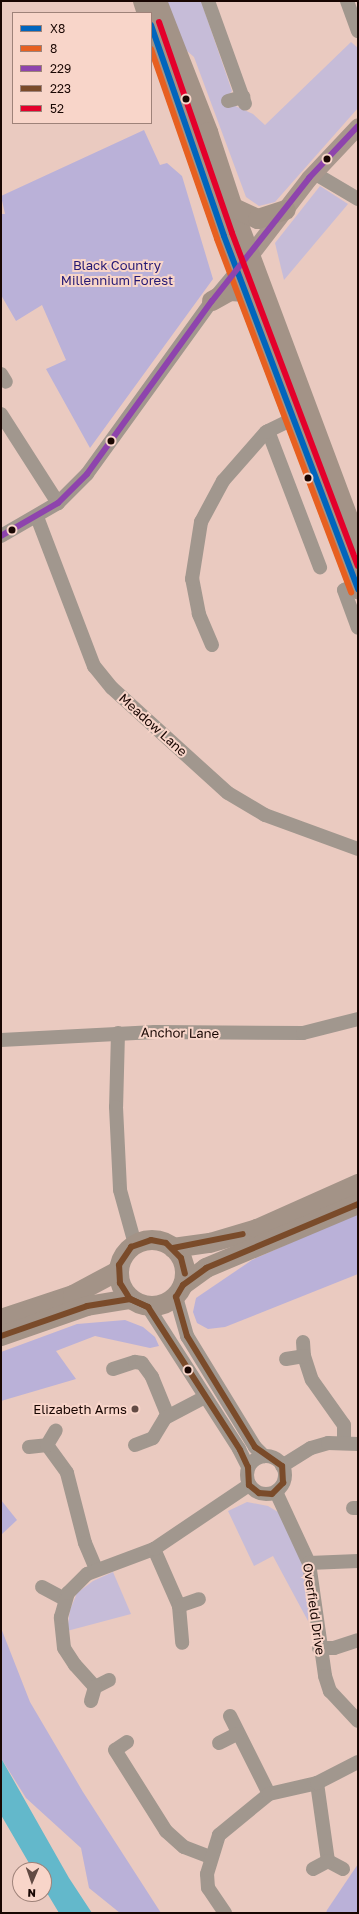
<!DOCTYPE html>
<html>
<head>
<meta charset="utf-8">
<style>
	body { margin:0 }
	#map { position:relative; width:359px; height:1914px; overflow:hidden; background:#eacac0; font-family:"Golos Text",sans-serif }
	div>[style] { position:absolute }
	.green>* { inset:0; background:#c6bcd8 }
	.forest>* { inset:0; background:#bab1d8 }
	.water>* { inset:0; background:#63b8cb }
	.minor>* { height:14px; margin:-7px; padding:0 7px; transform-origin:7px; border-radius:7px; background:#a1978e }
	.minor>.ring { margin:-7px; padding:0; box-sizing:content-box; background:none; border:14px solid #a1978e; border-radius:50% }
	.major>* { height:17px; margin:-8.5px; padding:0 8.5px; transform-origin:8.5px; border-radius:8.5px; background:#a8978d }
	.highway>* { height:20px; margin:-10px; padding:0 10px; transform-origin:10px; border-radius:10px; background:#a39387 }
	.highway>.ring { margin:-10px; padding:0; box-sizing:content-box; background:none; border:20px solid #a39387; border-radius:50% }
	.bus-1>* { height:6px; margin:-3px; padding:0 3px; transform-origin:3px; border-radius:3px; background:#0065bd }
	.bus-2>* { height:6px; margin:-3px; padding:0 3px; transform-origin:3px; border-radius:3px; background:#e76020 }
	.bus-3>* { height:6px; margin:-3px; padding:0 3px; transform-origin:3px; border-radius:3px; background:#8e44ad }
	.bus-4>* { height:6px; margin:-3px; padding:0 3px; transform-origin:3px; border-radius:3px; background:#7a4b2a }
	.bus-5>* { height:6px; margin:-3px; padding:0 3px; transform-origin:3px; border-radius:3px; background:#e4002b }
	.dots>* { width:11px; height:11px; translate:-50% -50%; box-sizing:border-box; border:2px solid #f8d5c9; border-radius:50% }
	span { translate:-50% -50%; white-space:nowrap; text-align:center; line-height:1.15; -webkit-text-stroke:4px #f8d5c9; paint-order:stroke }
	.park-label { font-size:13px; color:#241874 }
	.street-label { font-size:13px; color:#180602 }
	.poi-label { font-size:13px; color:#180602 }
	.right { translate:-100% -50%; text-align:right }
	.frame { position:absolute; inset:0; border:2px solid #180602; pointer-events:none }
	.legend { position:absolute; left:12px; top:12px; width:140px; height:112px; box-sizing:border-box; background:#f8d5c9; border:1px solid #9e8279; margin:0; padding:5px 7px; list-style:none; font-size:12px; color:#180602 }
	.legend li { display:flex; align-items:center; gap:8px; height:20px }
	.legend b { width:20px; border:1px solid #9e8279 }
	.north { position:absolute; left:12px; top:1862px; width:40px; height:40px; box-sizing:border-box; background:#f8d5c9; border:1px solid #9e8279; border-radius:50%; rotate:182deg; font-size:11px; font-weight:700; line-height:16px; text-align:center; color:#180602 }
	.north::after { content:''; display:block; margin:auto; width:14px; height:18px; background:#624b44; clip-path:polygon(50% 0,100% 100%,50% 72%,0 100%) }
</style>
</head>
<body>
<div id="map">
	<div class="green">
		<i style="clip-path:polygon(164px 1px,201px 1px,232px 91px,228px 96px,231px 104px,253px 114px,265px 125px,351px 42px,358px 48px,358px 108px,275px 202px,259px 206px,246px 197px,194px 57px,179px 44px)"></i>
		<i style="clip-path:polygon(320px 186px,348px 204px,284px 280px,275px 243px)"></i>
		<i style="clip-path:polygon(247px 1502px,268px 1506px,278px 1512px,301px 1556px,309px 1600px,308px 1621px,273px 1556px,254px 1566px,228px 1511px)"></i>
		<i style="clip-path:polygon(113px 1572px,131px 1614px,67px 1631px,70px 1610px,77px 1593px,93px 1581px)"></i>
	</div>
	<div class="forest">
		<i style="clip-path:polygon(144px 130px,160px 165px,167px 163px,182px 176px,213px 279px,90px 448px,46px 369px,66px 360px,42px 305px,16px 321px,1px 295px,1px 214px,5px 214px,1px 196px)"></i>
		<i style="clip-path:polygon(358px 1213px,358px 1274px,225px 1327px,208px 1329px,197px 1323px,193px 1312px,196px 1298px,252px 1260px)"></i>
		<i style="clip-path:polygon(125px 1320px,143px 1327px,155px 1337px,159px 1346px,150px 1348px,95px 1336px,56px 1351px,76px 1379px,1px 1401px,1px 1352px,77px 1324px)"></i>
		<i style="clip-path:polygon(1px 1500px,17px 1520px,1px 1535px)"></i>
		<i style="clip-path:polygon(1px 1628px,30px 1702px,83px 1792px,161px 1913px,120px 1913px,89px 1888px,81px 1848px,26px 1798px,1px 1758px)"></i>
		<i style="clip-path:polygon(358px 1864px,358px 1913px,326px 1913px,327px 1910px)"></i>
	</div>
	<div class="water">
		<i style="clip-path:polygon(1px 1758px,69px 1878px,92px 1913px,59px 1913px,44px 1888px,44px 1870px,33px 1870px,1px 1815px)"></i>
	</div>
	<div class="minor">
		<i style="left:208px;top:1px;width:109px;rotate:70.2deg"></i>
		<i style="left:347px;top:1px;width:32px;rotate:70deg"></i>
		<i style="left:228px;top:101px;width:16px;rotate:-15deg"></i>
		<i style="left:314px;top:173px;width:51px;rotate:30.6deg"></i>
		<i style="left:1px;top:374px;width:9px;rotate:58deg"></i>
		<i style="left:1px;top:414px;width:106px;rotate:57.4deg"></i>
		<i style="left:268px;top:431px;width:146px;rotate:69.1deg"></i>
		<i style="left:37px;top:517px;width:160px;rotate:69.1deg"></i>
		<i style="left:94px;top:666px;width:28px;rotate:51deg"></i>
		<i style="left:112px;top:688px;width:156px;rotate:42.2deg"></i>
		<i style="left:228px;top:793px;width:43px;rotate:30.7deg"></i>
		<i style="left:265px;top:815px;width:99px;rotate:20.1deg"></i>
		<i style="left:1px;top:536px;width:66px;rotate:-30.1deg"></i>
		<i style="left:58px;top:503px;width:41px;rotate:-45deg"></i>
		<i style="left:87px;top:474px;width:213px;rotate:-54.2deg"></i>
		<i style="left:212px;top:301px;width:39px;rotate:-50deg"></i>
		<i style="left:358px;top:584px;width:15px;rotate:157deg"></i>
		<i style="left:344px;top:590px;width:40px;rotate:69.8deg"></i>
		<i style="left:212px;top:645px;width:34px;rotate:-113deg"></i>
		<i style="left:199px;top:614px;width:36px;rotate:-101deg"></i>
		<i style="left:192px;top:579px;width:58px;rotate:-81deg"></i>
		<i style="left:201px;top:522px;width:47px;rotate:-61.8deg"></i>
		<i style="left:223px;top:481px;width:65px;rotate:-48.7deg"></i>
		<i style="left:266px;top:432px;width:32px;rotate:-26deg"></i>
		<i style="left:118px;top:1033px;width:74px;rotate:91.5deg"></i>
		<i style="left:116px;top:1107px;width:83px;rotate:87.2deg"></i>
		<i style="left:120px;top:1190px;width:56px;rotate:74.5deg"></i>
		<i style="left:1px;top:1040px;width:154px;rotate:-3deg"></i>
		<i style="left:155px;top:1032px;width:148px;rotate:0.4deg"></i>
		<i style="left:303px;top:1033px;width:57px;rotate:-14.3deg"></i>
		<i style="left:176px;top:1297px;width:41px;rotate:74.2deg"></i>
		<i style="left:187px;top:1336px;width:130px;rotate:58.5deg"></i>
		<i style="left:255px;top:1447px;width:13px;rotate:45deg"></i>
		<i style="left:148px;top:1307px;width:169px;rotate:57.3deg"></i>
		<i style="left:239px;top:1449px;width:20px;rotate:63deg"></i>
		<i style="left:303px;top:1342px;width:14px;rotate:86deg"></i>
		<i style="left:304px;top:1356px;width:25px;rotate:72deg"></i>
		<i style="left:312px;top:1380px;width:55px;rotate:54.6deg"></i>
		<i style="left:344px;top:1425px;width:18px;rotate:90deg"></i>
		<i style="left:286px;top:1359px;width:18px;rotate:-9deg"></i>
		<i style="left:113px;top:1369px;width:23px;rotate:-18deg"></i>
		<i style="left:135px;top:1362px;width:7px;rotate:8deg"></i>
		<i style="left:142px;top:1363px;width:17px;rotate:54deg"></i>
		<i style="left:152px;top:1377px;width:42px;rotate:67.7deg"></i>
		<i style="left:47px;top:1445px;width:34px;rotate:54deg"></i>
		<i style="left:67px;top:1473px;width:72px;rotate:75.6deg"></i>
		<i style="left:85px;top:1543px;width:28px;rotate:67deg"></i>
		<i style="left:135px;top:1445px;width:19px;rotate:-21deg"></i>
		<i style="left:153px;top:1438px;width:23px;rotate:-59deg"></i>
		<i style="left:165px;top:1418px;width:45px;rotate:-27.7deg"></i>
		<i style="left:29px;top:1447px;width:18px;rotate:-6deg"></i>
		<i style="left:47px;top:1445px;width:17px;rotate:-59deg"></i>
		<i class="ring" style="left:247px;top:1456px;width:24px;height:24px"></i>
		<i style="left:282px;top:1466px;width:34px;rotate:-32deg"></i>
		<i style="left:311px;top:1448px;width:18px;rotate:-16deg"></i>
		<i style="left:328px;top:1443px;width:30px;rotate:2deg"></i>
		<i style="left:276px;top:1492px;width:78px;rotate:65.1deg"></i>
		<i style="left:309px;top:1563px;width:114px;rotate:81.9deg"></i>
		<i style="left:325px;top:1676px;width:16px;rotate:72deg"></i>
		<i style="left:330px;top:1691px;width:41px;rotate:47deg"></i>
		<i style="left:353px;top:1508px;width:5px"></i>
		<i style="left:154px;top:1549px;width:62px;rotate:66.3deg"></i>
		<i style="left:179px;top:1606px;width:37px;rotate:85deg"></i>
		<i style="left:309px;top:1563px;width:49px;rotate:-2.3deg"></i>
		<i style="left:42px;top:1587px;width:26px;rotate:28deg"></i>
		<i style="left:179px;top:1606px;width:21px;rotate:-19deg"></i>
		<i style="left:319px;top:1648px;width:15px"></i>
		<i style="left:334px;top:1648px;width:25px;rotate:-18deg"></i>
		<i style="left:109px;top:1680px;width:16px;rotate:153deg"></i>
		<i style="left:95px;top:1687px;width:30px;rotate:-132deg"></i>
		<i style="left:75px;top:1665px;width:20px;rotate:-123deg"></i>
		<i style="left:64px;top:1648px;width:31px;rotate:-96deg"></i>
		<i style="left:61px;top:1617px;width:25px;rotate:-74deg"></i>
		<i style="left:68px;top:1593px;width:27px;rotate:-45deg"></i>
		<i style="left:87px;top:1574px;width:72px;rotate:-20.5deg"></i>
		<i style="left:154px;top:1549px;width:115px;rotate:-34deg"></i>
		<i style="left:91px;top:1701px;width:15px;rotate:-74deg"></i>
		<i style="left:230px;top:1716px;width:87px;rotate:63.4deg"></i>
		<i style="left:127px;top:1742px;width:14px;rotate:146deg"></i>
		<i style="left:115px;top:1750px;width:96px;rotate:57.8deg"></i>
		<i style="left:166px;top:1831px;width:24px;rotate:42deg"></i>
		<i style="left:184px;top:1847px;width:28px;rotate:21deg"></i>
		<i style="left:219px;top:1743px;width:20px;rotate:-27deg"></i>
		<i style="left:317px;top:1783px;width:79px;rotate:82deg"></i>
		<i style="left:328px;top:1861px;width:17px;rotate:28deg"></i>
		<i style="left:313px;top:1869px;width:17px;rotate:-28deg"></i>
		<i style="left:225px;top:1913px;width:30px;rotate:-124deg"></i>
		<i style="left:208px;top:1888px;width:14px;rotate:-94deg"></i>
		<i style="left:207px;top:1874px;width:41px;rotate:-72.9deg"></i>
		<i style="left:219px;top:1835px;width:65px;rotate:-39.4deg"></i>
		<i style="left:269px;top:1794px;width:49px;rotate:-12.9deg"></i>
		<i style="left:317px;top:1783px;width:46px;rotate:-27.1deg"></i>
	</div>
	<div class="major">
		<i style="left:243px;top:264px;width:108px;rotate:-52.5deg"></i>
		<i style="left:309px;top:178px;width:71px;rotate:-46.7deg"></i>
	</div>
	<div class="highway">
		<i style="left:143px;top:1px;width:13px;rotate:72deg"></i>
		<i style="left:157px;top:1px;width:141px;rotate:68.7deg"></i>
		<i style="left:208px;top:132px;width:96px;rotate:71.8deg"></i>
		<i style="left:238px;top:223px;width:343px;rotate:69.5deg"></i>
		<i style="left:151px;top:25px;width:223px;rotate:70.9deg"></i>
		<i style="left:224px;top:236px;width:378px;rotate:69.2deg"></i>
		<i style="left:234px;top:208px;width:26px;rotate:25deg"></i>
		<i style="left:258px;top:219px;width:29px;rotate:-18deg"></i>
		<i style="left:212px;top:301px;width:21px;rotate:-29deg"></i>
		<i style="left:230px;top:291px;width:16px;rotate:4deg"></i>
		<i class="ring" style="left:119px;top:1240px;width:46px;height:46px"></i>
		<i style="left:173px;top:1248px;width:37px;rotate:-8deg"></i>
		<i style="left:210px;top:1243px;width:49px;rotate:-16.6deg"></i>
		<i style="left:257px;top:1229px;width:111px;rotate:-24deg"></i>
		<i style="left:183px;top:1285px;width:29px;rotate:-36deg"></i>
		<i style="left:206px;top:1268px;width:165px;rotate:-22.8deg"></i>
		<i style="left:1px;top:1319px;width:76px;rotate:-18.4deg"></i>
		<i style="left:73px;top:1295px;width:51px;rotate:-28.1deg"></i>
		<i style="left:1px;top:1336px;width:91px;rotate:-19.2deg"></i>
		<i style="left:87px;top:1306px;width:44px;rotate:-9.2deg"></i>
	</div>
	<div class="bus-1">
		<i style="left:151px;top:25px;width:223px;rotate:70.9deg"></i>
		<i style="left:224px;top:236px;width:378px;rotate:69.2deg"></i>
	</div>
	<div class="bus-2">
		<i style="left:151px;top:49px;width:201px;rotate:70.8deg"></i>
		<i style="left:217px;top:239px;width:378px;rotate:69.2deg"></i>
	</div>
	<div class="bus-3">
		<i style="left:1px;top:536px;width:66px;rotate:-30.1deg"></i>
		<i style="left:58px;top:503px;width:41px;rotate:-45deg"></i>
		<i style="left:87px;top:474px;width:213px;rotate:-54.2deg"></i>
		<i style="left:212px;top:301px;width:157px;rotate:-51.7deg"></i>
		<i style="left:309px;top:178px;width:71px;rotate:-46.7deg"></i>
	</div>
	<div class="bus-4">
		<i style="left:173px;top:1248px;width:71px;rotate:-11.3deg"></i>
		<i style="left:176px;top:1297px;width:14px;rotate:-60deg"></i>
		<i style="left:183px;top:1285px;width:29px;rotate:-36deg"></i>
		<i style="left:206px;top:1268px;width:165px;rotate:-22.8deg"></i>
		<i style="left:148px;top:1307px;width:170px;rotate:57.2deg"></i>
		<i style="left:240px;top:1450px;width:19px;rotate:65deg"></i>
		<i style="left:248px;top:1467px;width:18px;rotate:87deg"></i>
		<i style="left:249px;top:1485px;width:13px;rotate:39deg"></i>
		<i style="left:259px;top:1493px;width:13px;rotate:4deg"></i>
		<i style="left:272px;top:1494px;width:16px;rotate:-45deg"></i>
		<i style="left:283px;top:1483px;width:17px;rotate:-93deg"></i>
		<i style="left:282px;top:1466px;width:33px;rotate:-145deg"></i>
		<i style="left:255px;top:1447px;width:130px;rotate:-121.5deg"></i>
		<i style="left:187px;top:1336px;width:41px;rotate:-105.8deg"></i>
		<i style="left:148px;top:1307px;width:20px;rotate:-156deg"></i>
		<i style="left:130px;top:1299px;width:19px;rotate:-122deg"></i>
		<i style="left:120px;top:1283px;width:18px;rotate:-93deg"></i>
		<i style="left:119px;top:1265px;width:22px;rotate:-56deg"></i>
		<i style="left:131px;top:1247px;width:21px;rotate:-19deg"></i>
		<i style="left:151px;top:1240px;width:15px;rotate:11deg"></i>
		<i style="left:166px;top:1243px;width:21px;rotate:45deg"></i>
		<i style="left:181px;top:1258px;width:16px;rotate:76deg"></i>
		<i style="left:1px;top:1336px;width:91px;rotate:-19.2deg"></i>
		<i style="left:87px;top:1306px;width:44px;rotate:-9.2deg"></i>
		<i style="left:130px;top:1299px;width:20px;rotate:24deg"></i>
	</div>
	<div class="bus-5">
		<i style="left:159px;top:22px;width:223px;rotate:70.9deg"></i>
		<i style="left:232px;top:233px;width:356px;rotate:69.3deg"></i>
	</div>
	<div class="dots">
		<i style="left:186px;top:99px;background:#180602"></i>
		<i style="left:327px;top:159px;background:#180602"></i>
		<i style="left:111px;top:441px;background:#180602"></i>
		<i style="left:308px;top:478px;background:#180602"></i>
		<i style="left:12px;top:530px;background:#180602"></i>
		<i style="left:188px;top:1370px;background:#180602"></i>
		<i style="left:135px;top:1409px;background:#624b44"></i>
	</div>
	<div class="park-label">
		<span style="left:117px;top:273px">Black Country<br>Millennium Forest</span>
	</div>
	<div class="street-label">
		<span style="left:153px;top:725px;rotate:42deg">Meadow Lane</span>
		<span style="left:180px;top:1033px;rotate:1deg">Anchor Lane</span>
		<span style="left:314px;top:1609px;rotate:82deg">Overfield Drive</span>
	</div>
	<div class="poi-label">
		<span class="right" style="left:127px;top:1409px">Elizabeth Arms</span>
	</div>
	<div class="frame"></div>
	<ul class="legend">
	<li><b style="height:5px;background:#0065bd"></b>X8</li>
	<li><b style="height:5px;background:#e76020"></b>8</li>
	<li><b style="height:5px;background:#8e44ad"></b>229</li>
	<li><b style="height:5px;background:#7a4b2a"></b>223</li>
	<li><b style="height:5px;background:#e4002b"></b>52</li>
	</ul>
	<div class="north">N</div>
</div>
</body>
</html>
